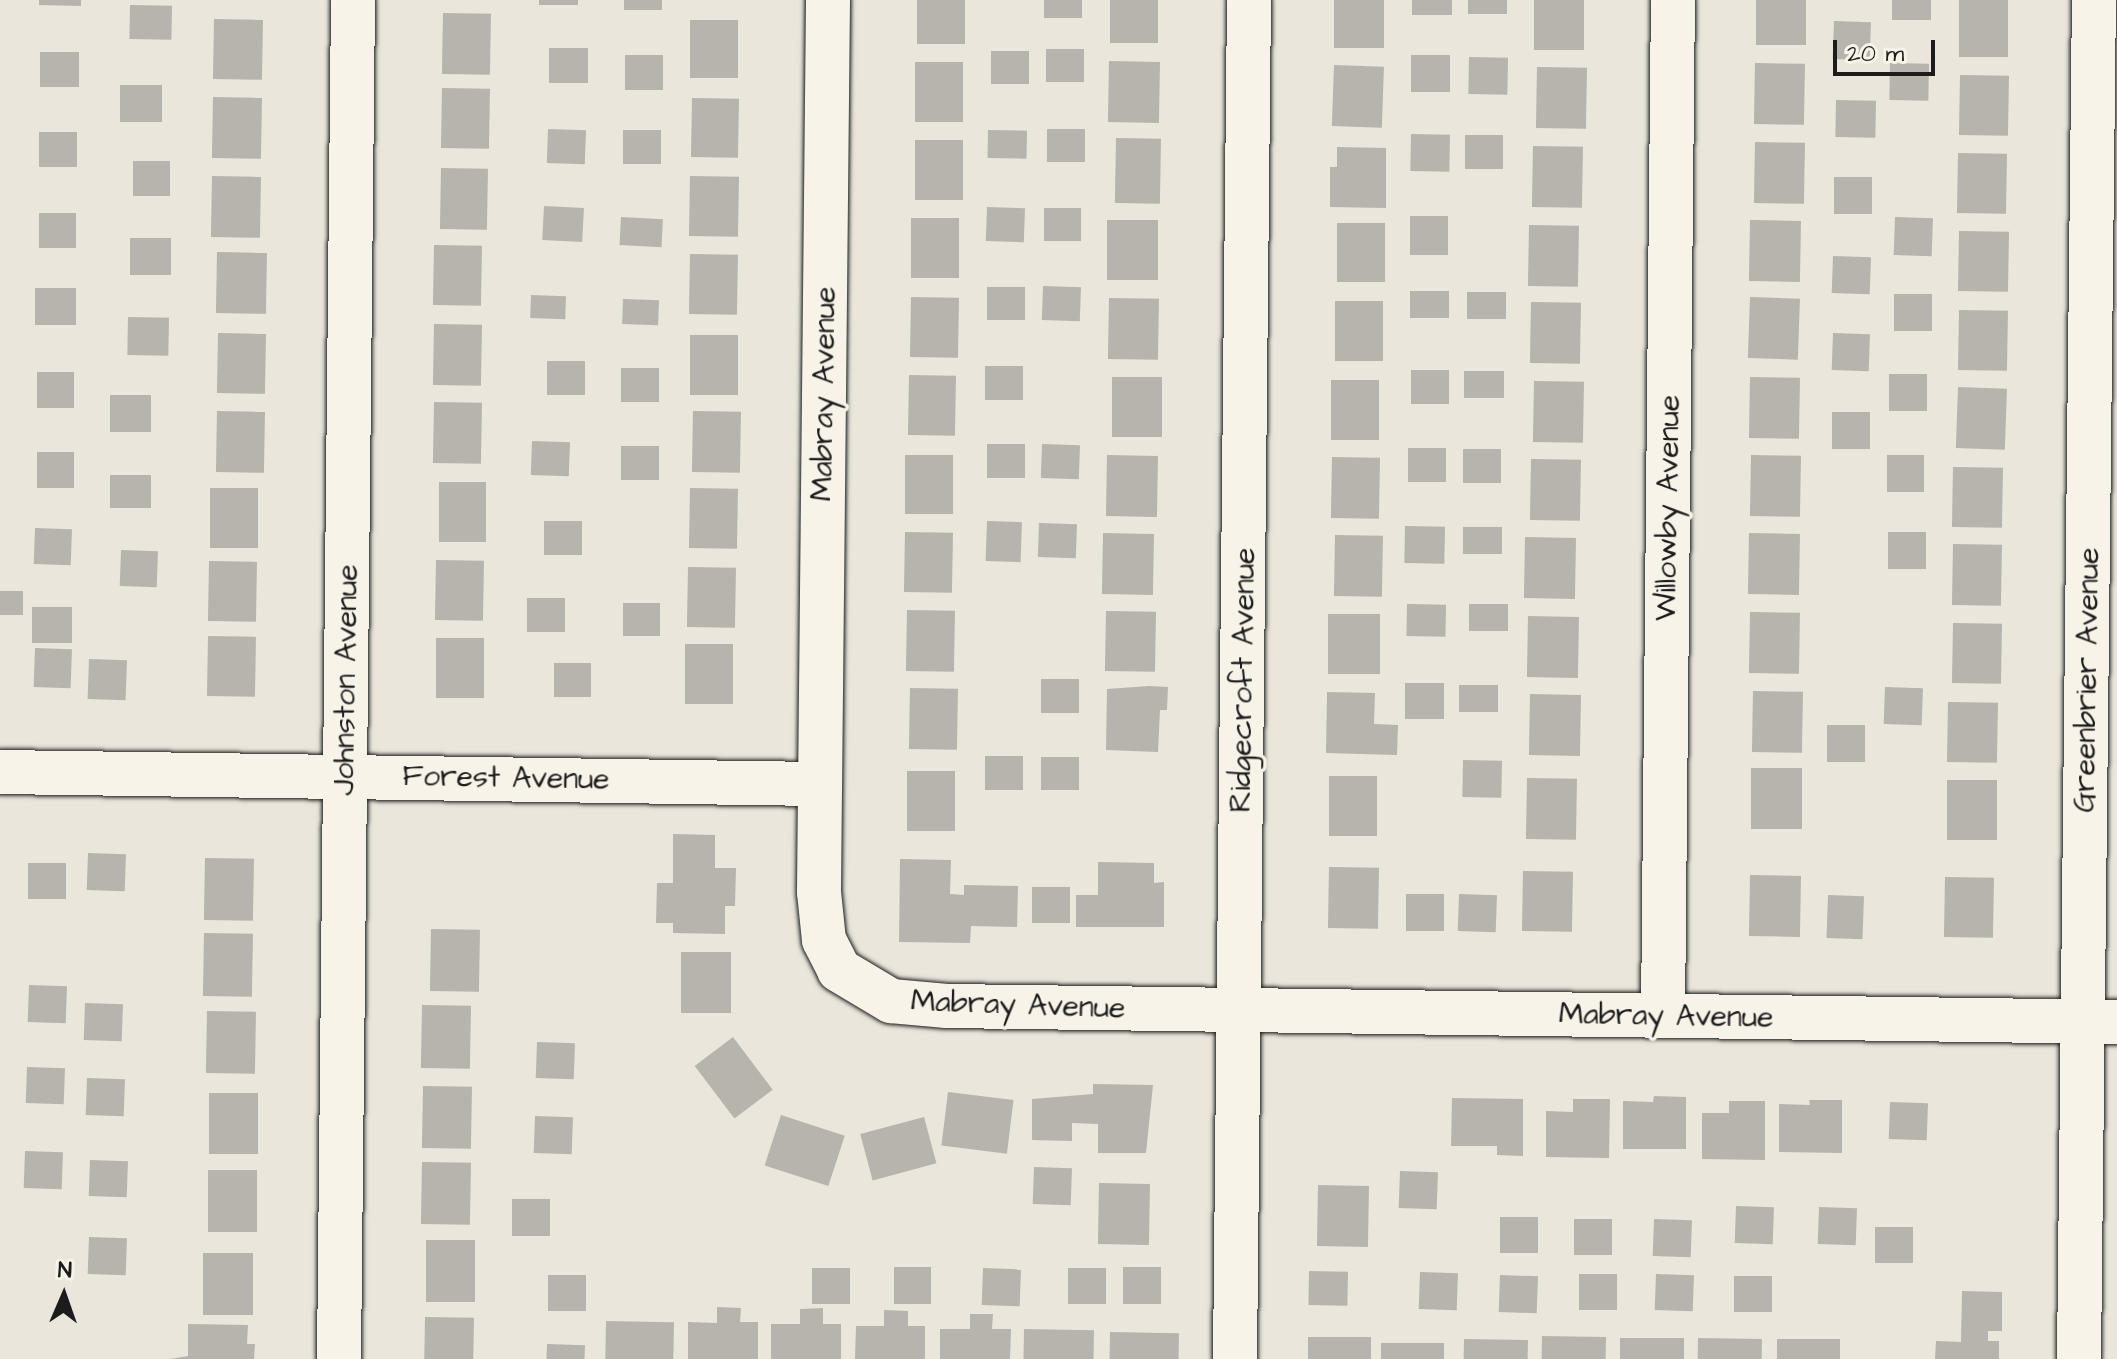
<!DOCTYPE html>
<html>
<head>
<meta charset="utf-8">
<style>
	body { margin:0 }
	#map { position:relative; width:2117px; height:1359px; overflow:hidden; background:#eae6dc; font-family:"Architects Daughter",sans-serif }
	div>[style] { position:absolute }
	.building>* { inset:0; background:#b6b4ac; transform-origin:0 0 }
	.roads { filter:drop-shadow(0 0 2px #1c1c1c) drop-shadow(0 0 2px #1c1c1c) }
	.minor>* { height:44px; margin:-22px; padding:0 22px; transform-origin:22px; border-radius:22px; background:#f7f3e8 }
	span { translate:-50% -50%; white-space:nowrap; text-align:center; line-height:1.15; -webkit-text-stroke:7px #f7f3e8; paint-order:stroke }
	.street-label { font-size:30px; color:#1c1c1c }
	.north { position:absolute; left:24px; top:1255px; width:80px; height:80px; -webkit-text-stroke:6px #f7f3e8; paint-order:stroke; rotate:2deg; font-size:22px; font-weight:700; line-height:32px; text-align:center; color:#1c1c1c }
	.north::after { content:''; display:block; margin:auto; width:28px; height:36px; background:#1c1c1c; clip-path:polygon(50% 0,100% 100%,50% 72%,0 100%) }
	.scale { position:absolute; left:1833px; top:40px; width:102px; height:36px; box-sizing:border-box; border:4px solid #1c1c1c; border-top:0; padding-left:10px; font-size:24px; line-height:28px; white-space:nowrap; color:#1c1c1c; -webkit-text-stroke:6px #f7f3e8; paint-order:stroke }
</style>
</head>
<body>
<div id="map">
	<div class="building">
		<i style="clip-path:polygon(39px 0,81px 0,81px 6px,39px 5px)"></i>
		<i style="left:539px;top:0;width:39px;height:5px"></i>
		<i style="left:624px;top:0;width:38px;height:10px"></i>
		<i style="left:917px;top:0;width:48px;height:44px"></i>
		<i style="left:1044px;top:0;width:38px;height:18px"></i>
		<i style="left:1110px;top:0;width:48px;height:43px"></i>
		<i style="left:1334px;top:0;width:50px;height:48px"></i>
		<i style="left:1412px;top:0;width:40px;height:15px"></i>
		<i style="left:1468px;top:0;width:39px;height:14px"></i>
		<i style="left:1534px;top:0;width:50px;height:50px"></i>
		<i style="left:1756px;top:0;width:50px;height:45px"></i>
		<i style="left:1892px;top:0;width:39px;height:20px"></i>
		<i style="left:1959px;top:0;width:49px;height:57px"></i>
		<i style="left:130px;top:5px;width:42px;height:34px;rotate:1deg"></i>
		<i style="left:443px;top:13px;width:48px;height:61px;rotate:1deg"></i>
		<i style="left:214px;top:19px;width:49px;height:60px;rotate:1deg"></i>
		<i style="left:690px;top:20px;width:48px;height:58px"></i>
		<i style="left:1834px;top:21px;width:37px;height:38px;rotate:2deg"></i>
		<i style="left:549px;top:48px;width:39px;height:35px"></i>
		<i style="left:1046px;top:49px;width:38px;height:33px"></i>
		<i style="left:991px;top:51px;width:38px;height:33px"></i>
		<i style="left:40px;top:52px;width:39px;height:35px"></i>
		<i style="left:625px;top:55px;width:38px;height:35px"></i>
		<i style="left:1411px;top:55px;width:39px;height:37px"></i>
		<i style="left:1469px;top:57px;width:39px;height:37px;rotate:1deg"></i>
		<i style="left:1109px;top:61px;width:51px;height:61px;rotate:1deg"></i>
		<i style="left:915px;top:62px;width:48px;height:60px"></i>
		<i style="left:1755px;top:63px;width:50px;height:61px;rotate:1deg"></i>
		<i style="left:1890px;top:63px;width:39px;height:37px;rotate:1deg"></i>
		<i style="left:1334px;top:65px;width:50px;height:61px;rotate:2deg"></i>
		<i style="left:1537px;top:67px;width:50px;height:61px;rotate:1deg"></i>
		<i style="left:1960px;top:75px;width:49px;height:60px;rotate:1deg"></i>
		<i style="left:120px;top:85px;width:42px;height:37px"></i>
		<i style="left:442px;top:88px;width:48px;height:60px;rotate:1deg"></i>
		<i style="left:213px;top:97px;width:49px;height:61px;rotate:1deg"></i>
		<i style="left:692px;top:98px;width:47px;height:59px;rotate:1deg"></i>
		<i style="left:1836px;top:100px;width:40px;height:37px;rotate:1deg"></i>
		<i style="left:548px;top:129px;width:38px;height:34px;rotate:2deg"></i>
		<i style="left:1047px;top:129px;width:38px;height:33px"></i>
		<i style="left:623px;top:130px;width:38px;height:34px"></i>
		<i style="left:988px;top:130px;width:39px;height:28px;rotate:1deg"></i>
		<i style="left:39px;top:132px;width:38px;height:35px"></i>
		<i style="left:1411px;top:134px;width:39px;height:37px;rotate:1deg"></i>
		<i style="left:1465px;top:135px;width:38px;height:34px"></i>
		<i style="left:1116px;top:138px;width:45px;height:65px;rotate:1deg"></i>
		<i style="left:915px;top:140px;width:48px;height:60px"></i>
		<i style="left:1755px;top:142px;width:50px;height:61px;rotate:1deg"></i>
		<i style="left:1533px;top:146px;width:50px;height:61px;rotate:1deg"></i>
		<i style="clip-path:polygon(1337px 147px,1386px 148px,1386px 208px,1330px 207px,1330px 167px,1337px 167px)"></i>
		<i style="left:1958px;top:153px;width:49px;height:60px;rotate:1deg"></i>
		<i style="left:133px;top:161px;width:37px;height:35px"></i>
		<i style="left:441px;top:168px;width:47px;height:61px;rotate:1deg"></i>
		<i style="left:212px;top:176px;width:49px;height:61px;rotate:1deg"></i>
		<i style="left:690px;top:176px;width:49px;height:60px;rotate:1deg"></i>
		<i style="left:1834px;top:177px;width:38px;height:37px"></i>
		<i style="left:544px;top:206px;width:40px;height:34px;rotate:3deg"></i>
		<i style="left:987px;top:207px;width:38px;height:34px;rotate:2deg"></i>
		<i style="left:1044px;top:208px;width:37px;height:33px"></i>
		<i style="left:39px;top:213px;width:37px;height:35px"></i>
		<i style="left:1410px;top:216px;width:38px;height:39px"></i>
		<i style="left:621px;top:217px;width:42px;height:28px;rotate:3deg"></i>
		<i style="left:1895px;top:217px;width:38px;height:38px;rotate:2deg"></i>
		<i style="left:911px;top:218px;width:48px;height:60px"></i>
		<i style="left:1107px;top:220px;width:51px;height:60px"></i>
		<i style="left:1750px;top:220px;width:51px;height:61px;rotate:1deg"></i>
		<i style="left:1337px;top:223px;width:48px;height:59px"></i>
		<i style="left:1529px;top:225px;width:50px;height:61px;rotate:1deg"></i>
		<i style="left:1959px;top:231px;width:50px;height:60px;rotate:1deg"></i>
		<i style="left:130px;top:238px;width:41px;height:37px"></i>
		<i style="left:434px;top:245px;width:48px;height:60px;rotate:1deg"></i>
		<i style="left:217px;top:252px;width:50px;height:61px;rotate:1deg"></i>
		<i style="left:690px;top:254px;width:48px;height:60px;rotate:1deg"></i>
		<i style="left:1833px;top:256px;width:38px;height:37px;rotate:2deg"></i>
		<i style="left:1043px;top:286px;width:38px;height:34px;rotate:2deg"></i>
		<i style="left:987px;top:287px;width:38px;height:33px"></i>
		<i style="left:35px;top:288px;width:41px;height:37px"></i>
		<i style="left:1410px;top:291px;width:39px;height:27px"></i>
		<i style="left:1467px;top:292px;width:39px;height:27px"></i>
		<i style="left:1894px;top:294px;width:38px;height:37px"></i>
		<i style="left:531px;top:295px;width:35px;height:23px;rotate:2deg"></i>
		<i style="left:911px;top:297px;width:48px;height:60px;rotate:1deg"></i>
		<i style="left:1750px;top:297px;width:50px;height:61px;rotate:2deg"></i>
		<i style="left:1109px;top:298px;width:50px;height:61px;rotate:1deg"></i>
		<i style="left:623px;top:299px;width:36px;height:25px;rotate:2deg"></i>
		<i style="left:1335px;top:301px;width:48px;height:60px"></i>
		<i style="left:1531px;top:302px;width:50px;height:61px;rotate:1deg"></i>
		<i style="left:1959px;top:310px;width:49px;height:60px;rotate:1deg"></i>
		<i style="left:128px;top:317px;width:41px;height:38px;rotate:1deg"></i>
		<i style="left:434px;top:324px;width:48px;height:61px;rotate:1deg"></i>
		<i style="left:218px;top:333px;width:48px;height:60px;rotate:1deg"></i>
		<i style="left:1833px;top:333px;width:37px;height:37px;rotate:2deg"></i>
		<i style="left:690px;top:335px;width:48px;height:60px"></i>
		<i style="left:547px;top:361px;width:38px;height:34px"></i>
		<i style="left:985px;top:366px;width:38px;height:34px"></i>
		<i style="left:621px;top:368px;width:38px;height:34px"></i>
		<i style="left:1411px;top:370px;width:38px;height:34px"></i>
		<i style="left:1464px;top:371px;width:40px;height:27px"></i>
		<i style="left:37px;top:372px;width:37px;height:36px"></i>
		<i style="left:1889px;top:374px;width:38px;height:37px"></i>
		<i style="left:909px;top:375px;width:47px;height:60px;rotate:1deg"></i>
		<i style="left:1112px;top:377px;width:50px;height:60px"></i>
		<i style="left:1750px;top:377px;width:50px;height:61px;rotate:1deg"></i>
		<i style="left:1331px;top:380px;width:48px;height:60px"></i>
		<i style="left:1534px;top:381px;width:50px;height:61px;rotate:1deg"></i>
		<i style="left:1958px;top:387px;width:49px;height:61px;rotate:2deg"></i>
		<i style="left:110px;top:395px;width:41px;height:37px"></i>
		<i style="left:434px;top:402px;width:48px;height:61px;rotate:1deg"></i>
		<i style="left:217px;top:411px;width:48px;height:61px;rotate:1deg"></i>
		<i style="left:693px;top:411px;width:48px;height:61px;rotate:1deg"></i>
		<i style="left:1832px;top:412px;width:38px;height:37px"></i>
		<i style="left:532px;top:441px;width:38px;height:34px;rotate:2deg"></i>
		<i style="left:987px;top:444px;width:38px;height:34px"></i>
		<i style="left:1042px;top:444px;width:38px;height:34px;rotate:2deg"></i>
		<i style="left:621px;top:446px;width:38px;height:34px"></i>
		<i style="left:1408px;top:448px;width:38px;height:34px"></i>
		<i style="left:1463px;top:449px;width:38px;height:34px"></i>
		<i style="left:37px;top:452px;width:37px;height:36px"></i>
		<i style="left:905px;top:455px;width:48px;height:59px"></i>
		<i style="left:1107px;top:455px;width:51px;height:61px;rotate:1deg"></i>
		<i style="left:1751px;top:455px;width:50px;height:61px;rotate:1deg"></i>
		<i style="left:1887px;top:455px;width:37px;height:37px"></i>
		<i style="left:1332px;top:457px;width:48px;height:61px;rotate:1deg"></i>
		<i style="left:1531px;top:459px;width:50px;height:61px;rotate:1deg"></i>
		<i style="left:1953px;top:467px;width:50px;height:60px;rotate:1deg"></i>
		<i style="left:110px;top:475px;width:41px;height:33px"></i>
		<i style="left:439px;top:482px;width:47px;height:60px"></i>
		<i style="left:210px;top:488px;width:48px;height:60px"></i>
		<i style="left:690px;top:488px;width:48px;height:60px;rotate:1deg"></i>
		<i style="left:544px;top:521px;width:38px;height:34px"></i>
		<i style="left:987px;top:521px;width:35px;height:40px;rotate:2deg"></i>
		<i style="left:1039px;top:523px;width:38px;height:34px;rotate:2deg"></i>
		<i style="left:1405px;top:526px;width:40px;height:37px;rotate:1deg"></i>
		<i style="left:1463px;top:527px;width:39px;height:27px"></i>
		<i style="left:35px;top:528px;width:37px;height:36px;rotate:2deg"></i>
		<i style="left:905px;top:532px;width:48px;height:60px;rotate:1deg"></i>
		<i style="left:1888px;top:532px;width:38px;height:37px"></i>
		<i style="left:1103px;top:533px;width:51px;height:61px;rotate:1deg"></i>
		<i style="left:1749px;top:533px;width:51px;height:61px;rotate:1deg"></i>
		<i style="left:1335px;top:535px;width:48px;height:61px;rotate:1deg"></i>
		<i style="left:1525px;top:537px;width:51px;height:61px;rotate:1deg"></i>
		<i style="left:1953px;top:544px;width:49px;height:61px;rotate:1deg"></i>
		<i style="left:121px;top:550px;width:37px;height:36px;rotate:2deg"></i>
		<i style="left:436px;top:560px;width:48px;height:60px;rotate:1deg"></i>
		<i style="left:209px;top:561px;width:48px;height:60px;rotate:1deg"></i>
		<i style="left:688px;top:567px;width:48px;height:60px;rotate:1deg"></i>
		<i style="left:0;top:591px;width:23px;height:24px"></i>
		<i style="left:527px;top:598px;width:38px;height:34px"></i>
		<i style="left:623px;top:603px;width:37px;height:33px"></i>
		<i style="left:1407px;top:604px;width:39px;height:32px;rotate:1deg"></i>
		<i style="left:1469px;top:604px;width:39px;height:27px"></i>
		<i style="left:32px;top:607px;width:40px;height:36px"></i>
		<i style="left:907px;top:610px;width:48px;height:61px;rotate:1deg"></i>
		<i style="left:1106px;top:611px;width:50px;height:60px;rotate:1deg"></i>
		<i style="left:1750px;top:612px;width:50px;height:61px;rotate:1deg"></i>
		<i style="left:1328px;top:614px;width:52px;height:60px"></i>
		<i style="left:1528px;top:616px;width:51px;height:61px;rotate:1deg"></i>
		<i style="left:1953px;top:623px;width:49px;height:60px;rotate:1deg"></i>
		<i style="left:208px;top:636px;width:48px;height:60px;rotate:1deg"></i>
		<i style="left:436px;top:638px;width:48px;height:60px"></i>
		<i style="left:685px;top:644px;width:48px;height:60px"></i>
		<i style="left:35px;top:648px;width:37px;height:39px;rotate:2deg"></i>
		<i style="left:89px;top:659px;width:38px;height:40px;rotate:2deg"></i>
		<i style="left:554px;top:663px;width:37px;height:34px"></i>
		<i style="left:1041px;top:679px;width:38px;height:34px"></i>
		<i style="left:1405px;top:683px;width:39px;height:36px"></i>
		<i style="left:1459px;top:685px;width:39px;height:27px"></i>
		<i style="clip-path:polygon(1149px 686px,1168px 687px,1167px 710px,1160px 710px,1158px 752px,1106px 750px,1107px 689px)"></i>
		<i style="left:1885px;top:687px;width:38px;height:37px;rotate:2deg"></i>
		<i style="left:910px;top:688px;width:48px;height:61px;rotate:1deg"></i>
		<i style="left:1753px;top:691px;width:50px;height:61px;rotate:1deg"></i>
		<i style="clip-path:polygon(1327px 692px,1375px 693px,1374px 724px,1398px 725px,1397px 755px,1326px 753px)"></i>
		<i style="left:1530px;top:694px;width:51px;height:61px;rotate:1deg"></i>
		<i style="left:1948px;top:702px;width:50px;height:60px;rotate:1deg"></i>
		<i style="left:1827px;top:725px;width:38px;height:37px"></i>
		<i style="left:985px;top:756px;width:38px;height:34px"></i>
		<i style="left:1041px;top:757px;width:38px;height:33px"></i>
		<i style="left:1463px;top:760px;width:39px;height:37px;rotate:1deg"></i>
		<i style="left:1751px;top:768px;width:51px;height:61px"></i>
		<i style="left:907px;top:771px;width:48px;height:60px"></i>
		<i style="left:1329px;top:776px;width:48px;height:60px"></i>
		<i style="left:1527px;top:778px;width:50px;height:61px;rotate:1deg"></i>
		<i style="left:1947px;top:780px;width:50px;height:60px"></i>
		<i style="clip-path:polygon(673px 834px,715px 835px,715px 868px,736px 868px,735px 906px,725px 906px,725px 934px,673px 933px,673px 923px,656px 923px,657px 883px,673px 883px)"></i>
		<i style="left:88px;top:853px;width:38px;height:37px;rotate:2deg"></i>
		<i style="left:205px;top:858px;width:49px;height:62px;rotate:1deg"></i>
		<i style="clip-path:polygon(900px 859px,951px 860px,950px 894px,964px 895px,964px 885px,1018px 886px,1017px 927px,971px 926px,970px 943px,899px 942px)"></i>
		<i style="clip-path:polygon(1098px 862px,1154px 863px,1154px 883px,1164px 882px,1164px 927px,1076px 927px,1076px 895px,1098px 895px)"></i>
		<i style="left:28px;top:863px;width:38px;height:36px"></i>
		<i style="left:1329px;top:867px;width:50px;height:61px;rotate:1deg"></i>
		<i style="left:1523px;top:871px;width:50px;height:60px;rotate:1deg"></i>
		<i style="left:1750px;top:875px;width:51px;height:61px;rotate:1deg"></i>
		<i style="left:1945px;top:877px;width:49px;height:60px;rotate:1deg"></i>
		<i style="left:1032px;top:887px;width:38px;height:36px"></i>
		<i style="left:1406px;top:894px;width:38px;height:37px"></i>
		<i style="left:1459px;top:894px;width:38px;height:37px;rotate:2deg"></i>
		<i style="left:1828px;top:895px;width:36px;height:43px;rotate:2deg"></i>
		<i style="left:431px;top:929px;width:49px;height:62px;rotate:1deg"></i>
		<i style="left:204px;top:933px;width:49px;height:63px;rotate:1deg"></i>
		<i style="left:681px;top:952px;width:50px;height:61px"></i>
		<i style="left:29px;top:985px;width:38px;height:37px;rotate:2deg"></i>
		<i style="left:85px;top:1003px;width:38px;height:37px;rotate:2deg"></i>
		<i style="left:422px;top:1005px;width:49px;height:63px;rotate:1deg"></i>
		<i style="left:207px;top:1011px;width:49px;height:62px;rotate:1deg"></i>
		<i style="left:733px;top:1037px;width:66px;height:48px;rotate:53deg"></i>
		<i style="left:537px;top:1042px;width:38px;height:36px;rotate:2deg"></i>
		<i style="left:27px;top:1067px;width:38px;height:36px;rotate:2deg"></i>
		<i style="left:87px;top:1078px;width:38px;height:37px;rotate:2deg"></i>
		<i style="clip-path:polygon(1093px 1084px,1153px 1085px,1146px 1153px,1098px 1153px,1098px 1124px,1072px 1123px,1072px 1141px,1032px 1140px,1032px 1099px,1093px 1094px)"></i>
		<i style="left:423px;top:1086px;width:49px;height:62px;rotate:1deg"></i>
		<i style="left:948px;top:1092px;width:66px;height:54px;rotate:7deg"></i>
		<i style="left:209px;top:1093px;width:49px;height:61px"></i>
		<i style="clip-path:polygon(1654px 1096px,1686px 1097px,1686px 1149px,1623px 1149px,1623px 1101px,1653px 1102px)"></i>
		<i style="clip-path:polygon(1452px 1098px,1523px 1099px,1523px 1156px,1497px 1155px,1497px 1146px,1451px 1146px)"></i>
		<i style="clip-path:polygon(1573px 1099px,1610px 1099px,1609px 1158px,1546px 1157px,1546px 1111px,1573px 1112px)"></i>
		<i style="clip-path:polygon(1809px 1100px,1842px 1100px,1842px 1153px,1779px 1152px,1779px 1104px,1810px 1105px)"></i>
		<i style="clip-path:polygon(1729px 1101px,1765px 1101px,1765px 1160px,1702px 1159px,1702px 1113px,1729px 1113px)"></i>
		<i style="left:1890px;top:1102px;width:38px;height:37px;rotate:2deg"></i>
		<i style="left:781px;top:1115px;width:67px;height:53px;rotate:18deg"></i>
		<i style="left:535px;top:1116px;width:38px;height:37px;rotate:2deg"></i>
		<i style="left:924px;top:1117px;width:48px;height:66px;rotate:75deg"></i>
		<i style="left:25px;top:1151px;width:38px;height:37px;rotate:2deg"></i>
		<i style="left:90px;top:1160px;width:38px;height:36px;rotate:2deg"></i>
		<i style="left:422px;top:1162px;width:49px;height:62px;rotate:1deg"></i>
		<i style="left:1034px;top:1167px;width:38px;height:37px;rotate:2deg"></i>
		<i style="left:208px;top:1170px;width:49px;height:62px"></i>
		<i style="left:1400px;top:1171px;width:38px;height:37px;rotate:2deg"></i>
		<i style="left:1099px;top:1183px;width:51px;height:61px;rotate:1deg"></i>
		<i style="left:1318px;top:1185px;width:51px;height:61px;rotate:1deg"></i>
		<i style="left:512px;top:1199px;width:38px;height:37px"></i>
		<i style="left:1736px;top:1206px;width:38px;height:37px;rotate:2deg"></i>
		<i style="left:1819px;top:1207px;width:38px;height:37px;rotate:2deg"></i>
		<i style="left:1500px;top:1217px;width:38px;height:36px"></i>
		<i style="left:1574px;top:1219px;width:38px;height:36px"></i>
		<i style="left:1654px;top:1219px;width:38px;height:37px;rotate:2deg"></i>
		<i style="left:1875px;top:1227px;width:38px;height:36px"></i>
		<i style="left:89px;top:1237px;width:38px;height:37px;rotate:2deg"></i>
		<i style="left:426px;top:1240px;width:49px;height:62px"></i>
		<i style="left:203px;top:1253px;width:50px;height:62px"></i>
		<i style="left:894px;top:1267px;width:37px;height:37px"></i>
		<i style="left:1123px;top:1267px;width:38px;height:37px"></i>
		<i style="left:812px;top:1268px;width:38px;height:36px"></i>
		<i style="left:983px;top:1268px;width:38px;height:37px;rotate:2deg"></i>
		<i style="left:1068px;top:1268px;width:38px;height:36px"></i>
		<i style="left:1309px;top:1271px;width:39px;height:34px;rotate:1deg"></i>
		<i style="left:1420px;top:1272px;width:38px;height:37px;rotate:2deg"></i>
		<i style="left:1579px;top:1274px;width:38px;height:36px"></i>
		<i style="left:1656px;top:1274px;width:38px;height:36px;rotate:2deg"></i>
		<i style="left:548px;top:1275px;width:38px;height:36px"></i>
		<i style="left:1500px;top:1275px;width:38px;height:37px;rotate:2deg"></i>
		<i style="left:1734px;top:1276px;width:38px;height:36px"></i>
		<i style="clip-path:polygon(1962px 1291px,2002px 1292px,2002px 1331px,1988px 1331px,1988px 1341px,1999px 1341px,1999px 1359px,1935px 1359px,1936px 1341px,1961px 1342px)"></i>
		<i style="clip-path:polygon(717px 1307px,741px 1308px,740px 1322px,758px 1322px,758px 1359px,688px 1359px,688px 1322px,717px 1323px)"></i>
		<i style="clip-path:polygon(823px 1308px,823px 1324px,841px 1324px,841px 1359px,771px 1359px,771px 1324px,800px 1324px,800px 1309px)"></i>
		<i style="clip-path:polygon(884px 1310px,908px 1311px,908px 1326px,925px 1326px,925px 1359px,855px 1359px,856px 1326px,884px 1326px)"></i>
		<i style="clip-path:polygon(970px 1314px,993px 1314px,992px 1329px,1011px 1329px,1010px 1359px,940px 1359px,940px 1329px,970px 1329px)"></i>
		<i style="left:425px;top:1317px;width:49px;height:42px;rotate:1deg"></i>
		<i style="left:606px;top:1321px;width:68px;height:38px;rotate:1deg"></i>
		<i style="clip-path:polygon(188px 1324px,248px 1325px,247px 1344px,255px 1344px,254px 1359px,170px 1359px,188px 1356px)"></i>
		<i style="left:1024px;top:1329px;width:70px;height:30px;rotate:1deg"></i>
		<i style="left:1110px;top:1332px;width:69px;height:27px;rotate:1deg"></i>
		<i style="left:1542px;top:1336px;width:64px;height:23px;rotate:1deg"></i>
		<i style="left:1308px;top:1337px;width:63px;height:22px"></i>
		<i style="left:1620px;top:1338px;width:64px;height:21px"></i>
		<i style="left:1698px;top:1338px;width:64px;height:21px;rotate:1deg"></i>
		<i style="left:1464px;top:1339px;width:64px;height:20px;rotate:1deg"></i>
		<i style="left:1777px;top:1339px;width:63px;height:20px"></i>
		<i style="left:1381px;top:1343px;width:63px;height:16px"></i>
		<i style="left:547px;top:1344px;width:38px;height:15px;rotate:2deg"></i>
	</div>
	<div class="roads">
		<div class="minor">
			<i style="left:828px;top:0;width:892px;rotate:90.58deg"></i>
			<i style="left:819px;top:892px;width:48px;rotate:84.1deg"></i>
			<i style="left:824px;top:940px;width:34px;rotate:63deg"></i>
			<i style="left:839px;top:970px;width:61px;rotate:30.8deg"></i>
			<i style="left:891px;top:1001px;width:56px;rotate:5.1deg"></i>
			<i style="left:947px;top:1006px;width:1170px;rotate:0.78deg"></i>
			<i style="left:0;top:772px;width:820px;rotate:0.84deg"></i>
			<i style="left:1663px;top:1016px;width:1016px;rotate:-89.44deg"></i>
			<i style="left:339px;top:1359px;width:1359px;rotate:-89.41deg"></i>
			<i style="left:1235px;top:1359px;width:1359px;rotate:-89.41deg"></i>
			<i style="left:2079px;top:1359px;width:1359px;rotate:-89.37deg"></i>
		</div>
	</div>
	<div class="street-label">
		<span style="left:824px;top:394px;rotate:-89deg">Mabray Avenue</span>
		<span style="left:1668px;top:508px;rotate:-89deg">Willowby Avenue</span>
		<span style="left:346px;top:680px;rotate:-89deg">Johnston Avenue</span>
		<span style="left:1243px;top:680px;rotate:-89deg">Ridgecroft Avenue</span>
		<span style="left:2087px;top:680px;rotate:-89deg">Greenbrier Avenue</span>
		<span style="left:506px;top:778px;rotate:1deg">Forest Avenue</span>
		<span style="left:1018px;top:1005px;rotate:2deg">Mabray Avenue</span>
		<span style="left:1666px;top:1016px;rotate:1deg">Mabray Avenue</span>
	</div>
	<div class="north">N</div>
	<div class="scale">20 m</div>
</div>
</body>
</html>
